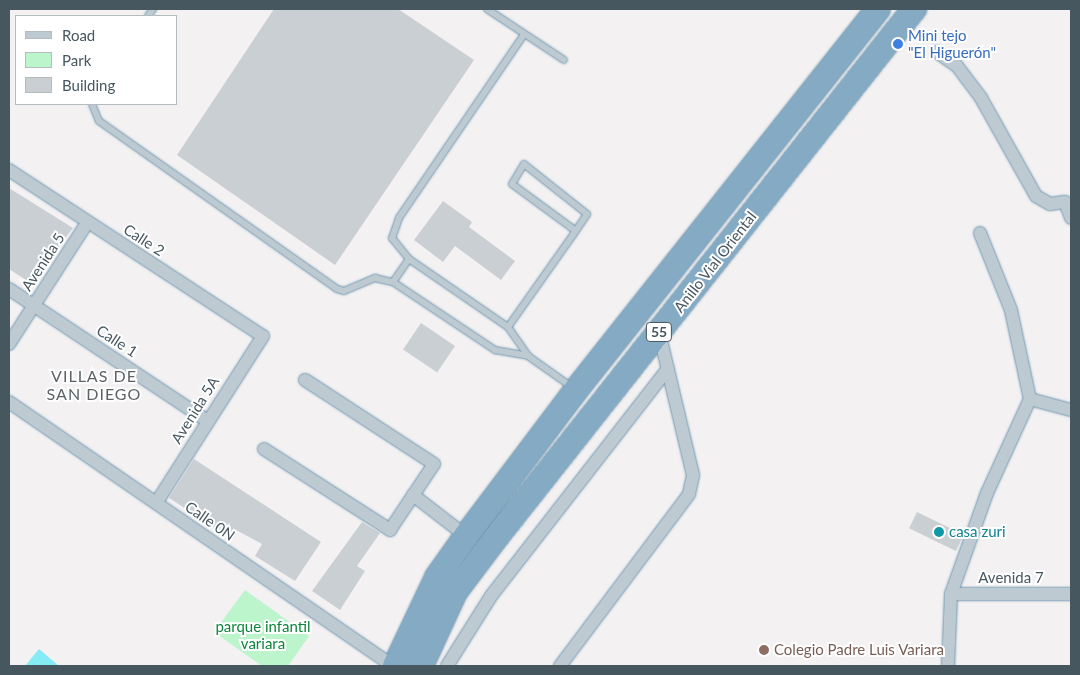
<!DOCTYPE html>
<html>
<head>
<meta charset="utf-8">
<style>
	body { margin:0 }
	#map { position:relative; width:1080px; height:675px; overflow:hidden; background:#f3f1f1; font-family:Lato,sans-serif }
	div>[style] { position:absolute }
	.green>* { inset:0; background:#bcf4cb }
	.water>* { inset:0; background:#85ebf5 }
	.building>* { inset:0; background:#cacfd4; transform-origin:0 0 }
	.roads { filter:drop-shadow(0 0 1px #6f95b0) drop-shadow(0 0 1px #6f95b0) }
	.lane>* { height:6px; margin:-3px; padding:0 3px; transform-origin:3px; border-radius:3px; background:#bdcad1 }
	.street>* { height:12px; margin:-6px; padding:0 6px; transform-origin:6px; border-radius:6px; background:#bdcad1 }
	.highway>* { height:24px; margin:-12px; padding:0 12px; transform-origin:12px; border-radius:12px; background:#84aac4 }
	.dots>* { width:14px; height:14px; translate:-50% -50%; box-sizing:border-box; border:2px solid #fff; border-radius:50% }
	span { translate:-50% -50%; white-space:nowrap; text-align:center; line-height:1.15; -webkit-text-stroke:4px #fff; paint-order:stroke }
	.shield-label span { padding:1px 4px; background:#fff; border:1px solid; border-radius:4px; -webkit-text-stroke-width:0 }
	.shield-label { font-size:14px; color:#465760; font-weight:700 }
	.shop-label { font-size:15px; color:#366cbe }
	.left { translate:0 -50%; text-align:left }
	.street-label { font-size:15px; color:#465760 }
	.culture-label { font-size:15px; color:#0d838f }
	.park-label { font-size:15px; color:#0e853c }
	.education-label { font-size:15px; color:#785e54 }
	.neighbourhood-label { font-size:16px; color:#5c6267; letter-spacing:1px }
	.frame { position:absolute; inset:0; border:10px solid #465760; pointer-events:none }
	.legend { position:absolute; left:15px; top:15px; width:162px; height:90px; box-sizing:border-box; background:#fff; border:1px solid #b5bcbf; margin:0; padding:6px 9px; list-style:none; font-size:15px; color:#465760 }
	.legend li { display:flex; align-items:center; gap:10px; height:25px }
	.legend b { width:25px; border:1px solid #b5bcbf }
</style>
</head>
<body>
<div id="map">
	<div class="green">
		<i style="clip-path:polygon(245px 590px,309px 636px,288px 666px,262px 666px,214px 632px)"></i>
	</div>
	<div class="water">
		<i style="clip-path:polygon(39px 649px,59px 666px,25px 666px)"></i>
	</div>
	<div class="building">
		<i style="clip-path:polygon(274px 9px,398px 9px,474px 60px,335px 265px,177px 155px)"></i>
		<i style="clip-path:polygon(9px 188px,73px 228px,53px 253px,50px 251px,29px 282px,9px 269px)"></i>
		<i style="clip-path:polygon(443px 201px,472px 222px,469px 227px,515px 261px,501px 280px,455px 246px,443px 262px,414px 240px)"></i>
		<i style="left:421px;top:323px;width:41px;height:32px;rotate:34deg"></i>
		<i style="clip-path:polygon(194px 459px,321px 542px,295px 581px,255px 556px,262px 544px,238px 531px,233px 539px,169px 498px)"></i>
		<i style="left:917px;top:512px;width:52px;height:18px;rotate:26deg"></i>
		<i style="clip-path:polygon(362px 522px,380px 533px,357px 566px,365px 571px,340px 610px,312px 591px)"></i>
	</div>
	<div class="roads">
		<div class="lane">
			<i style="left:487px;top:9px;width:92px;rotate:33.5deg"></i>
			<i style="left:148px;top:16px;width:9px;rotate:-54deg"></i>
			<i style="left:523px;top:36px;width:220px;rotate:124.3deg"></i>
			<i style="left:399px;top:218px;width:21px;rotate:109deg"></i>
			<i style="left:392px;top:238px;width:27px;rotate:51deg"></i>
			<i style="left:409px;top:259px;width:120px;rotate:34.5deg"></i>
			<i style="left:508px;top:327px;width:35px;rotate:55deg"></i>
			<i style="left:528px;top:356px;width:54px;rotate:35.2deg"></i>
			<i style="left:92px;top:104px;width:18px;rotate:68deg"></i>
			<i style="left:99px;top:121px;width:291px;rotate:35.2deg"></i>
			<i style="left:337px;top:289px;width:7px;rotate:16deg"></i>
			<i style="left:344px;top:291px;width:34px;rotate:-23deg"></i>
			<i style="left:375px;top:278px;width:18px;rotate:13deg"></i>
			<i style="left:393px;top:282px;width:123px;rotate:33.7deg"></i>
			<i style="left:495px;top:350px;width:34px;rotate:10deg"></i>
			<i style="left:393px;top:282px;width:28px;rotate:-55deg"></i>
			<i style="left:508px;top:327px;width:113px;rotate:-54.8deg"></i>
			<i style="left:573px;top:235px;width:25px;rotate:-56deg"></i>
			<i style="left:587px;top:214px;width:80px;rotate:-141.6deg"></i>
			<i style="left:524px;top:164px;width:23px;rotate:121deg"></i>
			<i style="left:512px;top:184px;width:79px;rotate:36.3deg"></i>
		</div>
		<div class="street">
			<i style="left:937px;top:52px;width:24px;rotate:35deg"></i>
			<i style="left:957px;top:66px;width:40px;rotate:53deg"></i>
			<i style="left:981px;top:98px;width:112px;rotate:60.7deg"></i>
			<i style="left:1036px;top:196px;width:16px;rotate:30deg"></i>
			<i style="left:1050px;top:204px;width:15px;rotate:-8deg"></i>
			<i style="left:9px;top:170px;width:303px;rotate:33.2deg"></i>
			<i style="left:263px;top:336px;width:198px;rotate:122.6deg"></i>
			<i style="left:1065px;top:202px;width:17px;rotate:69deg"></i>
			<i style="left:9px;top:289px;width:239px;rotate:33.6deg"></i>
			<i style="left:9px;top:344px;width:144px;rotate:-57.2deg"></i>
			<i style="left:1030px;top:399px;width:42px;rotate:15deg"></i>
			<i style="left:9px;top:402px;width:466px;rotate:34.5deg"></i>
			<i style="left:264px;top:449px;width:150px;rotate:32.7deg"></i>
			<i style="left:390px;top:530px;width:79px;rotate:-56.3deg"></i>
			<i style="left:434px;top:464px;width:154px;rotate:-146.9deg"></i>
			<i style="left:413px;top:495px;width:67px;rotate:37.7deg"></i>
			<i style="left:951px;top:594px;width:120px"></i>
			<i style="left:447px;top:666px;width:83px;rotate:-57.8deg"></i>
			<i style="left:491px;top:596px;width:288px;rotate:-52.1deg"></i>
			<i style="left:560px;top:666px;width:215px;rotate:-53.1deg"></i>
			<i style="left:689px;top:494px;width:19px;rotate:-78deg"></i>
			<i style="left:693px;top:475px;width:147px;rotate:-103.4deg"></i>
			<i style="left:948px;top:666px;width:72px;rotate:-87.6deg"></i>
			<i style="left:951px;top:594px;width:107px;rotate:-70.4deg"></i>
			<i style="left:987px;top:493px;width:103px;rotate:-65.4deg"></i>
			<i style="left:1030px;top:399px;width:91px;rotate:-102.1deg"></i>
			<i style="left:1011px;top:310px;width:83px;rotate:-111.9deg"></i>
		</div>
		<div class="highway">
			<i style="left:395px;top:666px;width:98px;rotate:-64.7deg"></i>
			<i style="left:437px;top:577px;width:50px;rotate:-54.7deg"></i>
			<i style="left:466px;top:536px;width:183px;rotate:-53deg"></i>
			<i style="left:576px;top:390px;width:486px;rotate:-51.6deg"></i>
			<i style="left:421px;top:666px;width:81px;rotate:-65.3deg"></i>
			<i style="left:455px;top:592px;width:66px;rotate:-53deg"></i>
			<i style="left:495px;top:539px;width:676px;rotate:-51.67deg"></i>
		</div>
	</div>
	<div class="dots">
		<i style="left:898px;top:44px;background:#3f7fe0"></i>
		<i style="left:939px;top:532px;background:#0f9aa8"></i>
		<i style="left:764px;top:650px;background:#8d6e63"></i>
	</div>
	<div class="shield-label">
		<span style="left:659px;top:332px">55</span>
	</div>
	<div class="shop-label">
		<span class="left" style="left:908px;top:44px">Mini tejo<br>"El Higuerón"</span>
	</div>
	<div class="street-label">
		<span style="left:144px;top:240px;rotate:33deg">Calle 2</span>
		<span style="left:43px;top:262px;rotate:-57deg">Avenida 5</span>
		<span style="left:715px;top:262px;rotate:-52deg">Anillo Vial Oriental</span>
		<span style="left:117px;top:341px;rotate:33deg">Calle 1</span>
		<span style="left:195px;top:410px;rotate:-58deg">Avenida 5A</span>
		<span style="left:210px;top:521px;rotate:35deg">Calle 0N</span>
		<span style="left:1011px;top:578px">Avenida 7</span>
	</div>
	<div class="culture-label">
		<span class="left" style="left:949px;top:532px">casa zuri</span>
	</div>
	<div class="park-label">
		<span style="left:263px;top:635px">parque infantil<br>variara</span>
	</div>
	<div class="education-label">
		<span class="left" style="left:774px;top:650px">Colegio Padre Luis Variara</span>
	</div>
	<div class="neighbourhood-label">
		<span style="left:94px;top:385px">VILLAS DE<br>SAN DIEGO</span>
	</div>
	<div class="frame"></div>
	<ul class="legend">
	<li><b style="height:6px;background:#bdcad1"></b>Road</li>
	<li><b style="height:14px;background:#bcf4cb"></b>Park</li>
	<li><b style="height:14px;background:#cacfd4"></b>Building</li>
	</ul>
</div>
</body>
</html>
